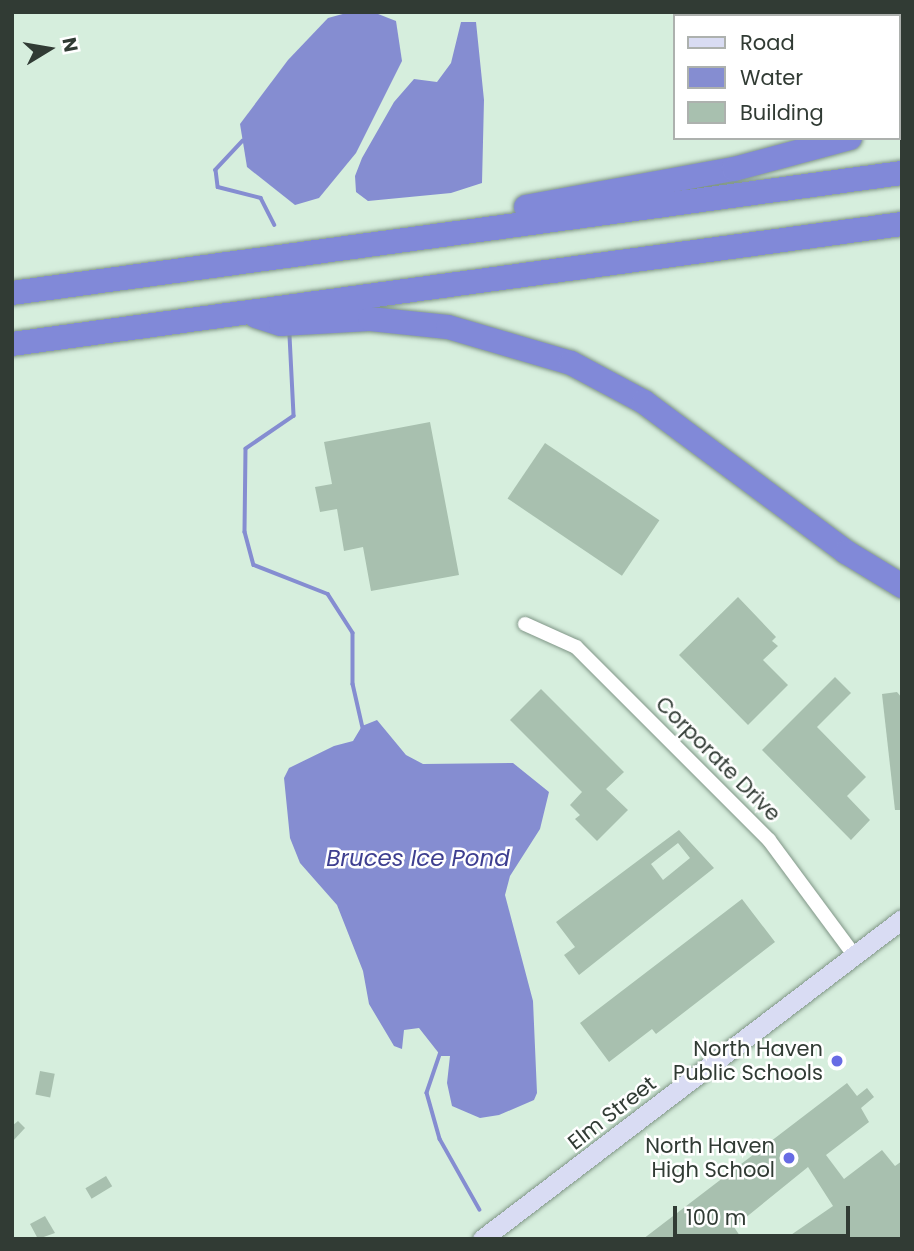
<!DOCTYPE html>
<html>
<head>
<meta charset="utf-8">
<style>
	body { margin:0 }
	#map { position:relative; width:914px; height:1251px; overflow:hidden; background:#d6eedd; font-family:Poppins,sans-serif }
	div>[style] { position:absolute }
	.water>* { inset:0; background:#858dd1 }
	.stream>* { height:3.5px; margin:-1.75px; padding:0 1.75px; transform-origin:1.75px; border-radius:1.75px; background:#858dd1 }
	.building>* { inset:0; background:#a8c0af; transform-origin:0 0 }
	.roads { filter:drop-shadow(0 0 2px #809687) drop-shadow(0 0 2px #809687) }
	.street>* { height:14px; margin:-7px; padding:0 7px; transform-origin:7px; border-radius:7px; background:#fff }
	.secondary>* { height:19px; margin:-9.5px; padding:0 9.5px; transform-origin:9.5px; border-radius:9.5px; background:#d9dcf3 }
	.highway>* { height:24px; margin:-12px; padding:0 12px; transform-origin:12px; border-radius:12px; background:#8189d8 }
	.dots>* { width:19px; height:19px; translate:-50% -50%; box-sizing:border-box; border:4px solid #fff; border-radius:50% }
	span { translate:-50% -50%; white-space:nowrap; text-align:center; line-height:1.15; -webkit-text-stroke:5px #fff; paint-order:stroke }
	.street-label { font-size:21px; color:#313b34 }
	.poi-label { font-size:21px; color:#313b34 }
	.right { translate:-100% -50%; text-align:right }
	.water-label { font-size:23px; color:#3e3f90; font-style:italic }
	.frame { position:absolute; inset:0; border:14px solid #313b34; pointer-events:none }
	.legend { position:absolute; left:673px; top:14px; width:228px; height:126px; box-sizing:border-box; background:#fff; border:2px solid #adb1ae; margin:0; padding:9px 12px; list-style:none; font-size:21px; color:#313b34 }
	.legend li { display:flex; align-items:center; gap:14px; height:35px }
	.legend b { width:35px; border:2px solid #adb1ae }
	.north { position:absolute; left:14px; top:14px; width:70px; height:70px; -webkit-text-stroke:5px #fff; paint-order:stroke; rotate:79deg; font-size:19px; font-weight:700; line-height:28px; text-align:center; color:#313b34 }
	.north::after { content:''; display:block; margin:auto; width:24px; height:32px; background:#313b34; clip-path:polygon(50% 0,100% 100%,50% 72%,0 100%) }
	.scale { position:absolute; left:673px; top:1206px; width:177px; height:32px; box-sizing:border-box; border:4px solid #313b34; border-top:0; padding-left:9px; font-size:21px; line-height:24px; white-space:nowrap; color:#313b34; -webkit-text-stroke:5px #fff; paint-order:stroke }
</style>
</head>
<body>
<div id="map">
	<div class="water">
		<i style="clip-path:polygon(350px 12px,373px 12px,396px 21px,402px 61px,356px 153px,319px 198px,295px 205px,247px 167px,240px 124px,288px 60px,328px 18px)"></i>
		<i style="clip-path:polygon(461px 22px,476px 22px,484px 100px,482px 183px,451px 193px,368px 201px,356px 192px,355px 176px,362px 158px,394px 102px,414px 79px,437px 82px,451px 63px)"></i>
		<i style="clip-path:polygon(377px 720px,406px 755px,423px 764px,513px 763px,549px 792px,540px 829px,510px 876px,505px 895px,533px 1001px,537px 1093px,534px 1100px,499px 1115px,480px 1118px,452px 1106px,447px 1083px,450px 1056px,441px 1056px,419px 1028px,404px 1030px,402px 1049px,394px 1046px,369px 1004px,363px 971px,337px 905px,300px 863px,290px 838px,284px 778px,289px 768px,334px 746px,353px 741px,362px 726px)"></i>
	</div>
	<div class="stream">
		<i style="left:243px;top:141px;width:40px;rotate:133deg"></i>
		<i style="left:216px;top:170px;width:17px;rotate:83deg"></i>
		<i style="left:218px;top:187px;width:44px;rotate:14.3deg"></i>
		<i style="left:261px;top:198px;width:30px;rotate:63deg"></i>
		<i style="left:290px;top:336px;width:80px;rotate:87.1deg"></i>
		<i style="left:294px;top:416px;width:58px;rotate:145.5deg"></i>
		<i style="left:246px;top:449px;width:83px;rotate:90.7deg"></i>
		<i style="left:245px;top:532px;width:34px;rotate:75deg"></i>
		<i style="left:254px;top:565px;width:79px;rotate:21.4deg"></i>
		<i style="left:328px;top:594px;width:46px;rotate:57.3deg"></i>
		<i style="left:353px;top:633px;width:51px;rotate:90deg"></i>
		<i style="left:353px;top:684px;width:45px;rotate:77.2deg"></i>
		<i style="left:441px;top:1052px;width:43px;rotate:108.9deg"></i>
		<i style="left:427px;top:1093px;width:48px;rotate:74.2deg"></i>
		<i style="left:440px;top:1139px;width:81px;rotate:60.6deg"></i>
	</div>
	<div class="building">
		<i style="clip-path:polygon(430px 422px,459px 575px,371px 591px,363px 547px,344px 551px,337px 509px,320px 512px,315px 487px,332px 484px,324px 442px)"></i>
		<i style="left:545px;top:443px;width:138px;height:67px;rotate:34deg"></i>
		<i style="clip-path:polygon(738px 597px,776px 637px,772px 641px,778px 646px,763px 660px,788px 685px,748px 725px,679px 655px)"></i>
		<i style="clip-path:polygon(835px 677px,851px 693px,817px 727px,866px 777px,847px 796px,870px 820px,851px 840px,762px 750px)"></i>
		<i style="clip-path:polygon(541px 689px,624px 772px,606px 789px,628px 810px,597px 841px,575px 819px,580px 815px,570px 805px,582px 792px,510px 720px)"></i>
		<i style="clip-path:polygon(897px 692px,902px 698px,902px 810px,895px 810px,882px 694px)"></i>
		<i style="clip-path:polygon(evenodd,679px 830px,714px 868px,579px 975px,564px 955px,575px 947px,556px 922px,679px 830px,678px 843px,690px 858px,663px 880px,651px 864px,678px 843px)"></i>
		<i style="clip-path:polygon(742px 899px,775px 942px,656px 1034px,652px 1029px,609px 1062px,580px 1023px)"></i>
		<i style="left:40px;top:1071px;width:15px;height:24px;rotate:11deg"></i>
		<i style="clip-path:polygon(847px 1083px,857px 1096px,867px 1088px,874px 1097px,861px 1108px,869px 1122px,826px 1155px,844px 1179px,882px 1150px,895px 1166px,902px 1161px,902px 1239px,785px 1239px,833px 1206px,808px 1167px,734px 1227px,742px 1239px,643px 1239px)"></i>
		<i style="clip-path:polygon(18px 1121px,25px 1128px,12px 1142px,12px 1126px)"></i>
		<i style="left:106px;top:1176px;width:12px;height:24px;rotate:59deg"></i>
		<i style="clip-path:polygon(45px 1216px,55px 1233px,38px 1239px,30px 1224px)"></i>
	</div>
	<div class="roads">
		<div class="street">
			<i style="left:525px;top:624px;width:56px;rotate:24.3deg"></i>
			<i style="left:576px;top:647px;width:273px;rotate:45deg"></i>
			<i style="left:769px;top:840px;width:143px;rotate:53.5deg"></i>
		</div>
		<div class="secondary">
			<i style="left:482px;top:1239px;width:528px;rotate:-37.3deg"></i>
		</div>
		<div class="highway">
			<i style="left:898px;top:116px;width:4px;rotate:-27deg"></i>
			<i style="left:526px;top:207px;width:211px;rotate:-10.4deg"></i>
			<i style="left:734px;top:169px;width:120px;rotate:-15deg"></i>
			<i style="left:12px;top:293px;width:898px;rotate:-7.68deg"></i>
			<i style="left:256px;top:316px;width:26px;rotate:18deg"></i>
			<i style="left:281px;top:324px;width:89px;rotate:-3.2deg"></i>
			<i style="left:370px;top:319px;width:78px;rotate:5.9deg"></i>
			<i style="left:448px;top:327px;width:128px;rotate:16.3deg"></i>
			<i style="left:571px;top:363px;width:83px;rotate:28.1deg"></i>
			<i style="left:644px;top:402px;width:252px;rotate:36.6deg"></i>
			<i style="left:846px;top:552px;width:66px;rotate:31.3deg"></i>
			<i style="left:12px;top:344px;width:898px;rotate:-7.68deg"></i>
		</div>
	</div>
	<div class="dots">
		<i style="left:837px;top:1061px;background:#676be4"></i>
		<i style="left:789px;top:1158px;background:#676be4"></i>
	</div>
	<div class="street-label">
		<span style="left:718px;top:759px;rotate:45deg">Corporate Drive</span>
		<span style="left:612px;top:1113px;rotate:-38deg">Elm Street</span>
	</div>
	<div class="poi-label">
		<span class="right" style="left:823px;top:1061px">North Haven<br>Public Schools</span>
		<span class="right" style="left:775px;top:1158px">North Haven<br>High School</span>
	</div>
	<div class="water-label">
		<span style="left:418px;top:858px">Bruces Ice Pond</span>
	</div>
	<div class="frame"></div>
	<ul class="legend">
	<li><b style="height:9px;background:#d9dcf3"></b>Road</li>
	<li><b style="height:19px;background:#858dd1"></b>Water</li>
	<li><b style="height:19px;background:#a8c0af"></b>Building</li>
	</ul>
	<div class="north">N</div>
	<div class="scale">100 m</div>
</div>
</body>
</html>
